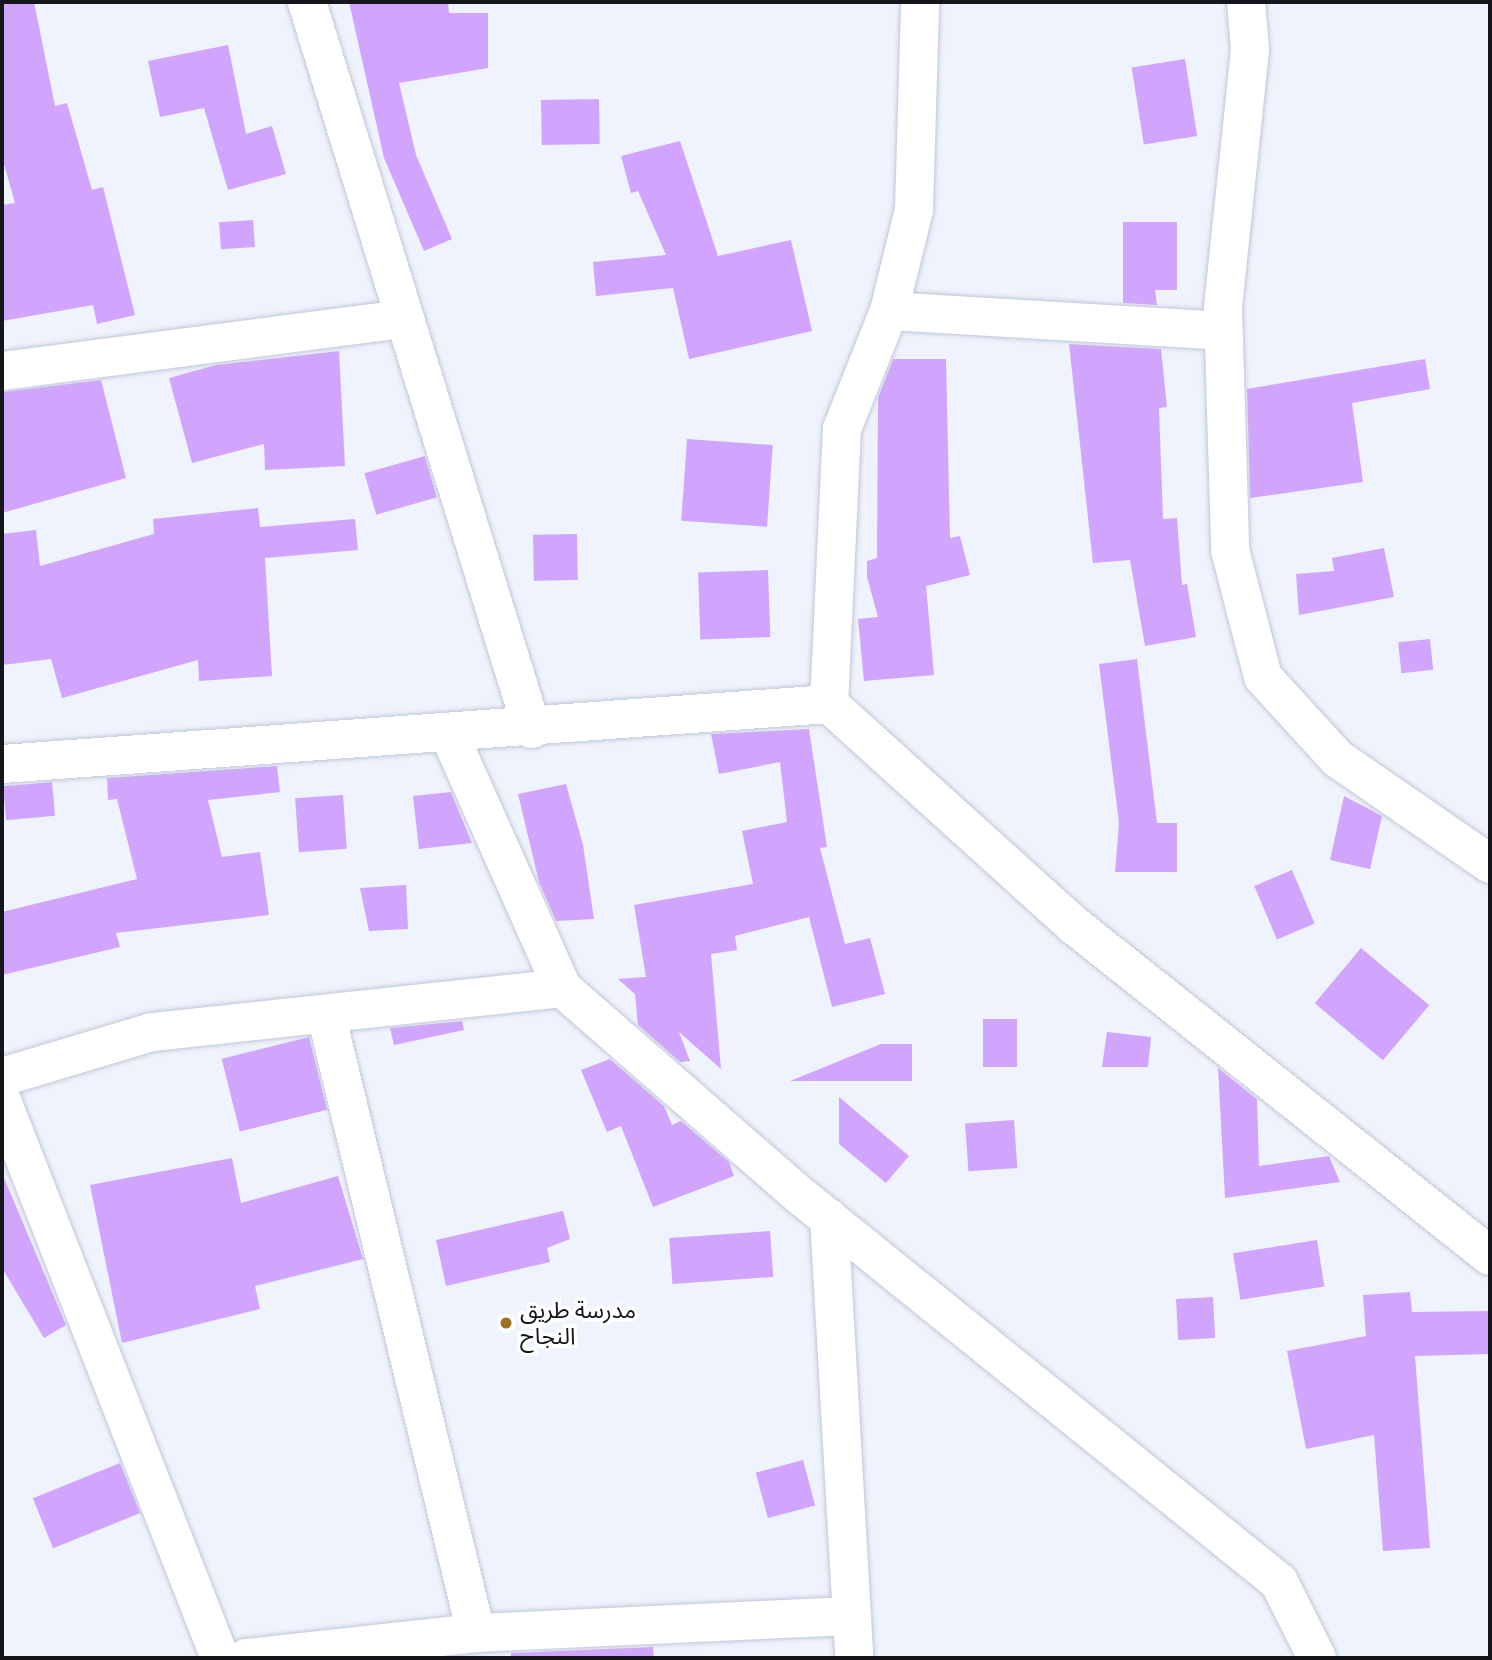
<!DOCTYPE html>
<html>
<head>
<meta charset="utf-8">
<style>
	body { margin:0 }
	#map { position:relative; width:1492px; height:1660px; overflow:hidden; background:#eff3fd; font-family:"Fira Sans Condensed","Noto Sans Arabic",sans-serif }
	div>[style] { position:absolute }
	.building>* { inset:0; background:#d1a5fd; transform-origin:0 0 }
	.roads { filter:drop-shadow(0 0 2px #c2c7d8) drop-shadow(0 0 2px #c2c7d8) }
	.minor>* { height:38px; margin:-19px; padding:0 19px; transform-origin:19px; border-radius:19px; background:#fff }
	.dots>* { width:19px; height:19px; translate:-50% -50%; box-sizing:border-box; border:4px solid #fff; border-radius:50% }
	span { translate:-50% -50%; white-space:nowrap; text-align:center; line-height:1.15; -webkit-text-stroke:7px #fff; paint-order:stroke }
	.poi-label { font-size:23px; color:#14161c }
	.left { translate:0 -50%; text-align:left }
	.frame { position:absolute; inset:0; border:4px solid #14161c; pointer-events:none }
</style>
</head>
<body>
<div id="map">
	<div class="building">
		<i style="clip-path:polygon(2px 2px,34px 2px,55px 106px,67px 103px,92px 190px,103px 187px,135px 315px,97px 324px,93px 305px,2px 321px,2px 205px,15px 203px,2px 157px)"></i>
		<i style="clip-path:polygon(349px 2px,448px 2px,449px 13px,488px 13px,488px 68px,399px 83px,416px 155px,452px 239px,424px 251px,384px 158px)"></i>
		<i style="clip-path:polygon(228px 45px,246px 134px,272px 126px,286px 174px,228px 190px,204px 108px,160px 117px,148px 61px)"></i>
		<i style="left:1185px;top:59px;width:78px;height:54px;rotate:81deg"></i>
		<i style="left:599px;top:99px;width:45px;height:58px;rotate:89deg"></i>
		<i style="clip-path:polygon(680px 141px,718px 256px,791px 240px,812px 331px,689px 359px,673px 288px,596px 296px,593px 262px,666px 255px,638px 191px,631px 193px,621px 156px)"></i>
		<i style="left:253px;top:220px;width:27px;height:34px;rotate:86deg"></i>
		<i style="clip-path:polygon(1123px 222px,1177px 222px,1177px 290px,1155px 290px,1157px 305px,1123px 303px)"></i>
		<i style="clip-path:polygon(1069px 344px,1161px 349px,1167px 407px,1159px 408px,1163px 519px,1177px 518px,1182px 585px,1187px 584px,1196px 637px,1145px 646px,1130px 560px,1093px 563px)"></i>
		<i style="clip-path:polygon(339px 351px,345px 466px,265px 470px,264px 444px,192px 463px,169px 378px,216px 365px)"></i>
		<i style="clip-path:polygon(893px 359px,946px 359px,950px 538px,960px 536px,970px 575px,926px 586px,934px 675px,864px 681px,858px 619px,878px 617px,867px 577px,867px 561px,877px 558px,878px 398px)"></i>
		<i style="clip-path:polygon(1425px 359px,1430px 389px,1352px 403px,1363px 482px,1250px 498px,1247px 389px)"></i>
		<i style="clip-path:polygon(101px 380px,126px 478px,2px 513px,2px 392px)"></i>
		<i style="left:687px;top:439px;width:86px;height:82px;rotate:4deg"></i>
		<i style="left:425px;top:456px;width:43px;height:63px;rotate:74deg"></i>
		<i style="clip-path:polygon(258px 508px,260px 527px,355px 519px,358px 550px,265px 558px,272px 676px,199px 681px,198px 660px,62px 698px,51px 659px,2px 665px,2px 534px,36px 530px,40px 566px,154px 534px,153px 519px)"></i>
		<i style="left:577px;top:534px;width:46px;height:44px;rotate:89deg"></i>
		<i style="clip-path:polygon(1384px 548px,1394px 597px,1299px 615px,1296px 574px,1334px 571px,1332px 558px)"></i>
		<i style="left:768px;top:570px;width:67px;height:70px;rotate:88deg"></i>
		<i style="left:1430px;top:639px;width:31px;height:32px;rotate:84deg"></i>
		<i style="clip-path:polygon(1137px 659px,1157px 823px,1177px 823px,1177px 872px,1115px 872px,1119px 823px,1099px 664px)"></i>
		<i style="clip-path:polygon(809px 729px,827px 847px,820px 848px,845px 944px,870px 938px,885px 994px,832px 1007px,809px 917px,735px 936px,737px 950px,711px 954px,721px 1069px,679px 1032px,690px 1061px,680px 1062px,638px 1025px,635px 994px,618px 979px,646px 977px,634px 905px,753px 884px,742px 831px,787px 822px,780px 762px,719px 774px,711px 734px)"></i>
		<i style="clip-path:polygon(277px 766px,280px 792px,208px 800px,222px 857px,260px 852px,269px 915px,116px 933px,120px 947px,2px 975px,2px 912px,137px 879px,117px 799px,108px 800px,107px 778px)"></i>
		<i style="left:52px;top:782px;width:34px;height:49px;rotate:85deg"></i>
		<i style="clip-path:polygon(566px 784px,583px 845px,594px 919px,556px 921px,539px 882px,518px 794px)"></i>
		<i style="clip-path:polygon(451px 792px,472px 843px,419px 849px,413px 796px)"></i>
		<i style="left:343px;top:795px;width:54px;height:48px;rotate:86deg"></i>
		<i style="clip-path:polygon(1344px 796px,1382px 816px,1370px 869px,1330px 860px)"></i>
		<i style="left:1292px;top:870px;width:58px;height:41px;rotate:67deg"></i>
		<i style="clip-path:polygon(406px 885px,408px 929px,369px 931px,360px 888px)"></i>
		<i style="left:1361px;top:948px;width:89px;height:72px;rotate:40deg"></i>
		<i style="left:983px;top:1019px;width:34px;height:48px"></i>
		<i style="clip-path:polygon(462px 1021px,464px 1030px,394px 1045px,390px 1028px)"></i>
		<i style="clip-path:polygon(1107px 1032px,1151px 1037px,1148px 1067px,1102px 1067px)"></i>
		<i style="left:309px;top:1037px;width:75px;height:90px;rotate:76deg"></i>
		<i style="clip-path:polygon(881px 1044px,912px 1044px,912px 1081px,790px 1081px)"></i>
		<i style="clip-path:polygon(610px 1059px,664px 1106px,672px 1125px,681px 1121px,729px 1162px,734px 1176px,653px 1207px,621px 1126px,607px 1132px,581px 1070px)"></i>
		<i style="clip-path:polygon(1218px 1068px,1257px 1099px,1259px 1166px,1329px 1156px,1340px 1182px,1225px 1198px)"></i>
		<i style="clip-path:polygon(839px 1097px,909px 1156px,886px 1183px,839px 1144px)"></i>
		<i style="left:1014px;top:1120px;width:48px;height:49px;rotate:86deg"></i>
		<i style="clip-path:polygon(232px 1158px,241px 1203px,338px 1176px,363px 1259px,255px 1286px,260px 1309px,122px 1343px,90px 1185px)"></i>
		<i style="clip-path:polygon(2px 1173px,66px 1325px,44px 1338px,2px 1268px)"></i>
		<i style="clip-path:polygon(563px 1211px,570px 1239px,547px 1248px,550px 1262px,446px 1286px,436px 1240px)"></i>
		<i style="left:770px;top:1231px;width:46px;height:101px;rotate:86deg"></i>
		<i style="left:1317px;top:1240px;width:47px;height:85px;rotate:81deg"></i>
		<i style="clip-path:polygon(1410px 1292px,1412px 1312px,1490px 1311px,1490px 1354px,1415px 1356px,1430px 1548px,1383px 1551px,1374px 1435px,1306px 1449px,1287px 1351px,1366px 1336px,1363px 1295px)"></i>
		<i style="left:1213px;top:1297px;width:41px;height:37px;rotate:87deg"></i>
		<i style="left:803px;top:1460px;width:47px;height:49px;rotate:75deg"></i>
		<i style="left:120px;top:1463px;width:54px;height:94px;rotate:68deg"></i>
		<i style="clip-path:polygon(653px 1647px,654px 1658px,511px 1658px,511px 1653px)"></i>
	</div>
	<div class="roads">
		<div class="minor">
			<i style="left:307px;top:2px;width:761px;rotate:72.8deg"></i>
			<i style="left:1246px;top:2px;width:48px;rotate:85.2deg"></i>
			<i style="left:1250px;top:50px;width:259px;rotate:96deg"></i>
			<i style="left:1223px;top:308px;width:242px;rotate:88.3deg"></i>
			<i style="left:1230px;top:550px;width:131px;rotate:75.4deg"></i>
			<i style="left:1263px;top:677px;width:111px;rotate:47.6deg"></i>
			<i style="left:1338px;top:759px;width:185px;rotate:34.6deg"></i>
			<i style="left:889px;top:311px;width:335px;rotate:3.4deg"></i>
			<i style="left:2px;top:371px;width:406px;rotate:-7.4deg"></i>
			<i style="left:829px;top:704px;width:275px;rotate:-87.3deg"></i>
			<i style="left:842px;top:429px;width:127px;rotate:-68.3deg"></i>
			<i style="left:889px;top:311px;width:104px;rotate:-76.1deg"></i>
			<i style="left:914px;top:210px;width:208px;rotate:-88.3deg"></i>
			<i style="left:450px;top:736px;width:276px;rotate:66deg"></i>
			<i style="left:562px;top:988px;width:318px;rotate:41.1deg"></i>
			<i style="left:802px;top:1197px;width:613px;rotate:38.91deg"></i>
			<i style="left:1279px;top:1582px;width:85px;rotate:63.4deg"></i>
			<i style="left:2px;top:764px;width:829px;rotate:-4.15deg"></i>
			<i style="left:829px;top:704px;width:331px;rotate:42.1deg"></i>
			<i style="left:1075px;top:926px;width:530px;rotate:38.49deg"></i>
			<i style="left:326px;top:1014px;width:637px;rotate:76.38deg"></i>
			<i style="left:2px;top:1077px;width:157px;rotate:-16.7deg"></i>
			<i style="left:152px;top:1032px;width:412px;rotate:-6.1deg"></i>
			<i style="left:2px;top:1101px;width:598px;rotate:68.63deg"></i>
			<i style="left:829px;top:1218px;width:441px;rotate:86.7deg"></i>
			<i style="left:246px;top:1658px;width:231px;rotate:-6.2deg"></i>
			<i style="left:476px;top:1633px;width:376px;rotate:-2.6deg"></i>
		</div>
	</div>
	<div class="dots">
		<i style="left:506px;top:1323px;background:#9c7120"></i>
	</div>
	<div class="poi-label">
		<span class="left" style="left:520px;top:1323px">مدرسة طريق<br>النجاح</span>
	</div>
	<div class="frame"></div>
</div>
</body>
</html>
